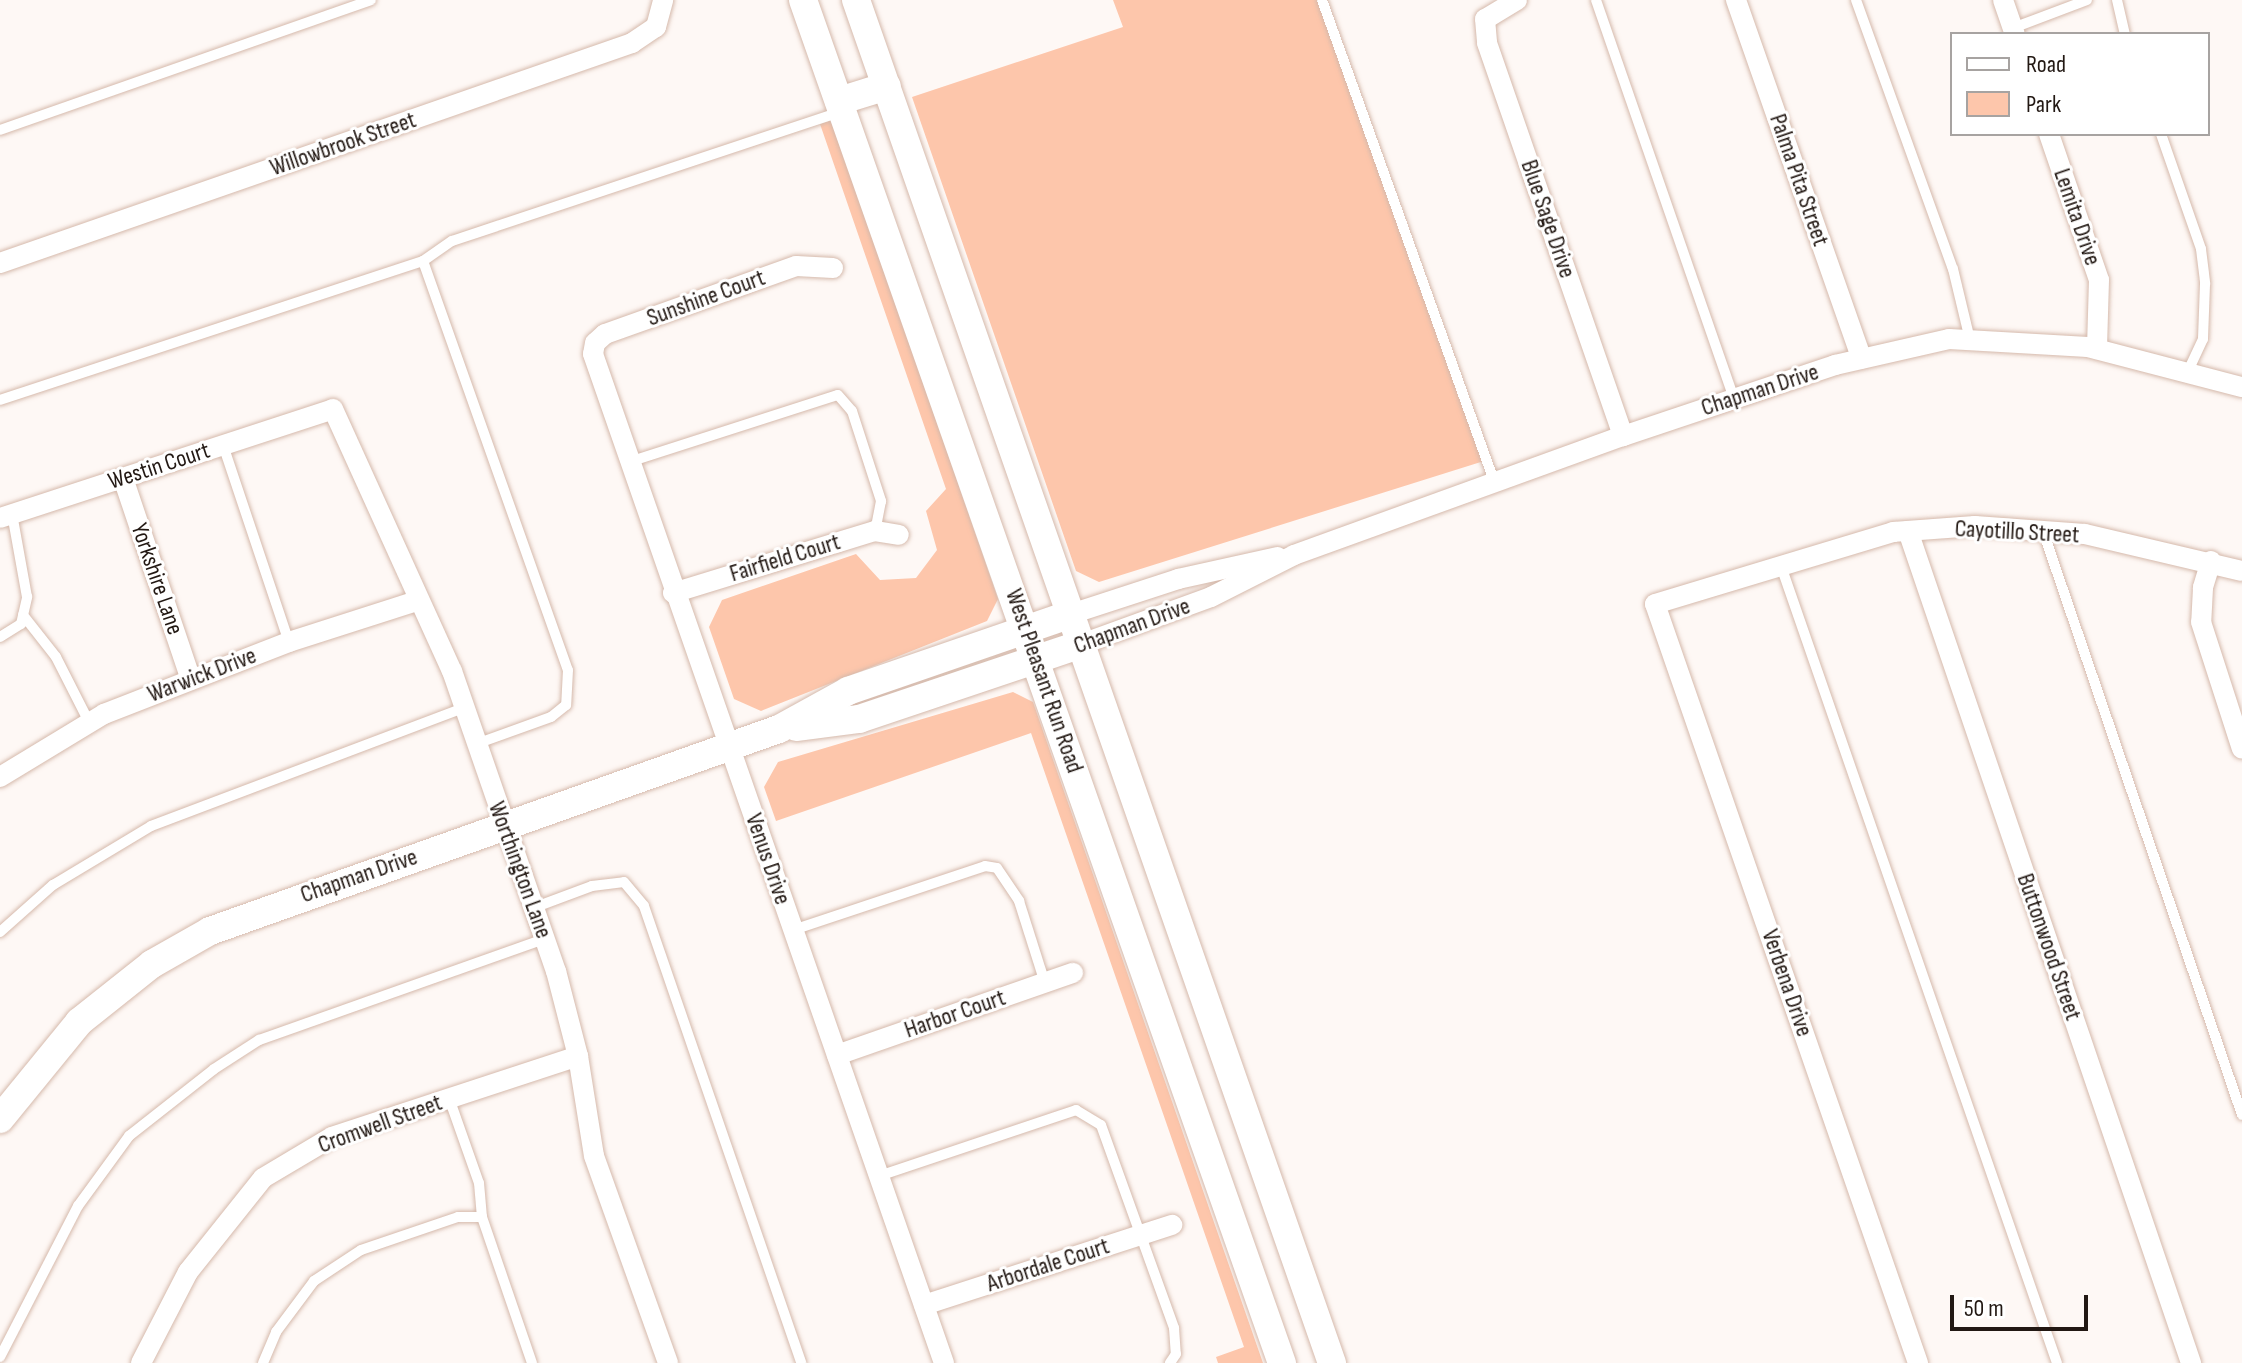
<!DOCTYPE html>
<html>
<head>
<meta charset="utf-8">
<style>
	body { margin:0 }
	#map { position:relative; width:2242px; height:1363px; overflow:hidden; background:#fef8f5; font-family:"Sofia Sans Condensed",sans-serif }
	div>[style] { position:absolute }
	.green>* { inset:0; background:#fdc6ab }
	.roads { filter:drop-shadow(0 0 2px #d5b9ab) drop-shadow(0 0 2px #d5b9ab) }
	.lane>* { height:10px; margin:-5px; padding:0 5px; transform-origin:5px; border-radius:5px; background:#fff }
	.street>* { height:20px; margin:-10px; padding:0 10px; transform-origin:10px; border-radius:10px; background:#fff }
	.secondary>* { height:28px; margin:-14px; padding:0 14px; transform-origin:14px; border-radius:14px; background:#fff }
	span { translate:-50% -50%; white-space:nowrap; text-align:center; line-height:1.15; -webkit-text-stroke:6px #fff; paint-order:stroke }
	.street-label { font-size:24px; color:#221813 }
	.legend { position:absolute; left:1950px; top:32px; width:260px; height:104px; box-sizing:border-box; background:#fff; border:2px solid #a7a3a1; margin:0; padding:10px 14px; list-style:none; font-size:24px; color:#221813 }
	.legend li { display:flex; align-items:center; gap:16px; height:40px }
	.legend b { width:40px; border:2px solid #a7a3a1 }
	.scale { position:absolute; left:1950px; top:1295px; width:138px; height:36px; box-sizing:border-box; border:4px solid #221813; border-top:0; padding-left:10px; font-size:24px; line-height:28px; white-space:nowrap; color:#221813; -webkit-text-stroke:6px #fff; paint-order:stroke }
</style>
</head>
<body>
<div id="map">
	<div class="green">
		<i style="clip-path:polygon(1113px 0,1325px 0,1484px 461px,1099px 582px,1076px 571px,912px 97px,1123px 27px)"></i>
		<i style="clip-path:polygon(832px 120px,998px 599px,987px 621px,761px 711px,734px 699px,709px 627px,722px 600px,856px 554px,880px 580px,916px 578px,937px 550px,926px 511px,946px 489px,820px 124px)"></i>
		<i style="clip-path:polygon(1013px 692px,1033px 702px,1263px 1363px,1218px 1363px,1216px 1357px,1244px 1347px,1031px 733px,776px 821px,764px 787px,778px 762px)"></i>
	</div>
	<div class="roads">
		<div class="lane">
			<i style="left:1322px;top:0;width:511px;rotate:70.32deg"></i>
			<i style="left:1596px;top:0;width:421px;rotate:70.9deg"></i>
			<i style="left:1856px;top:0;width:286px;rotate:70.2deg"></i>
			<i style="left:1953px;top:269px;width:73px;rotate:76.5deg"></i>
			<i style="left:2117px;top:0;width:35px;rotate:77deg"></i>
			<i style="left:2013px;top:28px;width:79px;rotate:-20.7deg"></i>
			<i style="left:0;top:130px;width:393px;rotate:-19.3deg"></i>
			<i style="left:2161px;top:134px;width:122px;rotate:70.8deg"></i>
			<i style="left:2201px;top:249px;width:35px;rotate:83deg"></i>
			<i style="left:2205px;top:284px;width:55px;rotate:92.1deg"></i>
			<i style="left:2203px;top:339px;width:38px;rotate:115deg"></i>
			<i style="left:423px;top:261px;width:434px;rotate:70.5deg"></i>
			<i style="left:568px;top:670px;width:35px;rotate:93deg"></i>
			<i style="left:566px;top:705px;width:19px;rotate:141deg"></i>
			<i style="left:551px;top:717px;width:80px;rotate:160.2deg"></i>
			<i style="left:0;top:400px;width:445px;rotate:-18.2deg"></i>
			<i style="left:423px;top:261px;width:35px;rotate:-35deg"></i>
			<i style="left:452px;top:241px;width:409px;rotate:-18.4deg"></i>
			<i style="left:223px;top:445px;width:208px;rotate:71.5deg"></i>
			<i style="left:629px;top:462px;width:219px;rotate:-17.8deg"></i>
			<i style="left:838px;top:395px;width:21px;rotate:49deg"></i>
			<i style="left:852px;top:411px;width:95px;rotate:72.1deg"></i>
			<i style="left:881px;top:501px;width:31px;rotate:101deg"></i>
			<i style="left:2043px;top:531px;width:617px;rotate:71.18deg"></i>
			<i style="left:1781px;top:566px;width:843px;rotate:70.9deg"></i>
			<i style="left:23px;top:615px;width:53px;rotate:51.8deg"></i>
			<i style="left:56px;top:657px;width:73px;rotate:63.1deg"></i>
			<i style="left:0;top:637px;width:25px;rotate:-32deg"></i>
			<i style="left:21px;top:624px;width:28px;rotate:-77deg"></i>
			<i style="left:27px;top:597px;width:84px;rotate:-100.2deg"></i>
			<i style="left:533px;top:908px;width:63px;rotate:-20.4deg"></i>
			<i style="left:592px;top:886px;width:32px;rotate:-7deg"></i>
			<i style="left:624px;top:882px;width:31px;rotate:50deg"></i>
			<i style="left:644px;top:906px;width:483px;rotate:71deg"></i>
			<i style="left:793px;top:930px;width:202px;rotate:-18.4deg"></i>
			<i style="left:985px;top:866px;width:12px;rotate:9deg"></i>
			<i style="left:997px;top:868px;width:40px;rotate:56deg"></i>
			<i style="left:1019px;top:901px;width:86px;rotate:72.4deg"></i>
			<i style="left:0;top:932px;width:71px;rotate:-41.6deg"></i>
			<i style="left:53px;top:885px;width:114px;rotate:-31deg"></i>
			<i style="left:151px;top:826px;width:335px;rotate:-20.7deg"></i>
			<i style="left:449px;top:1098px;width:90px;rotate:70.6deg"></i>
			<i style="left:479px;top:1183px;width:34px;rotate:85deg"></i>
			<i style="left:482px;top:1217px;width:154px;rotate:71.1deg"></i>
			<i style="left:879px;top:1176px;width:208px;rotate:-18.5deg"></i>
			<i style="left:1076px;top:1110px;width:29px;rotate:31deg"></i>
			<i style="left:1101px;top:1125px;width:216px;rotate:70.2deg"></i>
			<i style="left:1174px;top:1328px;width:26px;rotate:86deg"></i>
			<i style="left:1176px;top:1354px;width:11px;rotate:124deg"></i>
			<i style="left:0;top:1357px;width:170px;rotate:-62.7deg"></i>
			<i style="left:78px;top:1206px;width:87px;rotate:-53.9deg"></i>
			<i style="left:129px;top:1136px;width:108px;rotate:-38.2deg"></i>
			<i style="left:214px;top:1069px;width:54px;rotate:-32.8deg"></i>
			<i style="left:259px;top:1040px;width:302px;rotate:-19.5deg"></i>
			<i style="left:263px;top:1363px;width:34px;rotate:-67deg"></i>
			<i style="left:276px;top:1332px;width:64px;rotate:-53.3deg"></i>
			<i style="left:314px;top:1281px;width:56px;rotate:-33.4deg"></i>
			<i style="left:361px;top:1250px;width:102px;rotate:-18.8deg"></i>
			<i style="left:458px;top:1217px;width:24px"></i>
		</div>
		<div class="street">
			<i style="left:1517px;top:0;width:37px;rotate:149deg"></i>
			<i style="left:1485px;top:19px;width:24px;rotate:85deg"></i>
			<i style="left:1487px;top:43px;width:416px;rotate:70.9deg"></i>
			<i style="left:1736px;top:0;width:380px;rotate:70.7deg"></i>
			<i style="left:2003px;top:0;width:36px;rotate:71deg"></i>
			<i style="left:2049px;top:134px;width:154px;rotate:71.1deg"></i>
			<i style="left:2099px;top:280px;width:69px;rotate:91.7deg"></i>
			<i style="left:0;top:263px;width:669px;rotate:-19.19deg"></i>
			<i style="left:632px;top:43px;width:29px;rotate:-34deg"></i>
			<i style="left:656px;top:27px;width:28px;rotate:-75deg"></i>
			<i style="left:833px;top:268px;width:37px;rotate:-177deg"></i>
			<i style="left:796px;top:266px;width:203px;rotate:160.4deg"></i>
			<i style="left:605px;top:334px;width:13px;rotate:138deg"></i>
			<i style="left:595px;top:343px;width:11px;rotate:100deg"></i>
			<i style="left:593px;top:354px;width:1068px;rotate:70.82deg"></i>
			<i style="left:123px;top:478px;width:213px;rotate:71.4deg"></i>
			<i style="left:0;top:518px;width:350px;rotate:-18.1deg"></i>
			<i style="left:333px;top:409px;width:288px;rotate:65.6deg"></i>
			<i style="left:452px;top:671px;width:318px;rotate:70.9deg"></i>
			<i style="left:556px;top:971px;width:88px;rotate:75.5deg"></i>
			<i style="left:578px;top:1056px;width:101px;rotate:80.9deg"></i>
			<i style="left:594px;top:1156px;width:220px;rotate:70.3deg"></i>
			<i style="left:1908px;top:531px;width:879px;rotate:71.21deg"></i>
			<i style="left:2211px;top:561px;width:28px;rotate:107deg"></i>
			<i style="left:2203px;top:588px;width:34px;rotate:93deg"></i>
			<i style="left:2201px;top:622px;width:133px;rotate:72.1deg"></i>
			<i style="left:673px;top:593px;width:211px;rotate:-17.1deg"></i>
			<i style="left:875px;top:531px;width:24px;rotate:9deg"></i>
			<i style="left:1071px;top:614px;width:113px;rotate:-18.1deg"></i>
			<i style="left:1178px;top:579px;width:102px;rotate:-12.4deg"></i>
			<i style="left:1082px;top:644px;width:137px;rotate:-20deg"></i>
			<i style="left:1211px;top:597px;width:93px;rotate:-26.8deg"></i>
			<i style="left:1294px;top:555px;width:350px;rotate:-19.9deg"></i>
			<i style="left:1623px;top:436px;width:224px;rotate:-18.5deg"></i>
			<i style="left:1835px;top:365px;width:117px;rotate:-12.8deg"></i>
			<i style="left:1949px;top:339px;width:139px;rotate:3.3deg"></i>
			<i style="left:2088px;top:347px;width:159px;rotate:14.6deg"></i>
			<i style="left:0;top:777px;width:122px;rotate:-31.2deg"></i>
			<i style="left:104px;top:714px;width:199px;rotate:-21.3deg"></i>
			<i style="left:289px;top:642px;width:134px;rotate:-17.8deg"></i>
			<i style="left:837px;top:1055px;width:250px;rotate:-19.2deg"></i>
			<i style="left:924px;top:1305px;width:261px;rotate:-17.9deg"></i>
			<i style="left:141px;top:1363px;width:102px;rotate:-62.7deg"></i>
			<i style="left:188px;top:1272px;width:120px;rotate:-51.4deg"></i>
			<i style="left:263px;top:1178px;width:80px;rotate:-30.7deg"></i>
			<i style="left:332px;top:1137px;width:259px;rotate:-18.2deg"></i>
			<i style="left:1918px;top:1363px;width:803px;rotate:-109.11deg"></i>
			<i style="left:1655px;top:604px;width:249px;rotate:-16.8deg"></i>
			<i style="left:1893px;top:532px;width:82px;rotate:-4.2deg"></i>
			<i style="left:1975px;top:526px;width:110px;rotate:4.2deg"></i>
			<i style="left:2085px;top:534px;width:161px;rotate:13.3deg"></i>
		</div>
		<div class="secondary">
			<i style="left:803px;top:0;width:1445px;rotate:70.64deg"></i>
			<i style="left:856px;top:0;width:1444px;rotate:70.75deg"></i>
			<i style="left:839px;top:101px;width:50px;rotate:-17.4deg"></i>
			<i style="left:796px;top:727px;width:64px;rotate:-7.2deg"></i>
			<i style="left:859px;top:719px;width:235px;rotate:-18.6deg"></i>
			<i style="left:0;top:1119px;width:125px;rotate:-50.8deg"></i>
			<i style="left:79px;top:1022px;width:93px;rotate:-38.5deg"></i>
			<i style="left:152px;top:964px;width:67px;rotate:-29.6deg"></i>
			<i style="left:210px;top:931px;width:604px;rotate:-19.55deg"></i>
			<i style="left:779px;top:729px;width:79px;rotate:-28.8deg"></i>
			<i style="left:848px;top:691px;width:236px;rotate:-19deg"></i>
		</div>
	</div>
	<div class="street-label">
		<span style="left:343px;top:144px;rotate:-19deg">Willowbrook Street</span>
		<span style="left:1799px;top:180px;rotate:71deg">Palma Pita Street</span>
		<span style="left:2077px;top:217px;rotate:71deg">Lemita Drive</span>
		<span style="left:1548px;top:219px;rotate:71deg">Blue Sage Drive</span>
		<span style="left:706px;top:298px;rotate:-20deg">Sunshine Court</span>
		<span style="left:1760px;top:390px;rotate:-18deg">Chapman Drive</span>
		<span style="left:159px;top:466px;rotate:-18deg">Westin Court</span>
		<span style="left:2017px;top:532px;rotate:3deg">Cayotillo Street</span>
		<span style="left:785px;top:558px;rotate:-17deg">Fairfield Court</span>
		<span style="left:157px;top:579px;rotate:71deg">Yorkshire Lane</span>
		<span style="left:1132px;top:626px;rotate:-20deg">Chapman Drive</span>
		<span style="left:202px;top:675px;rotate:-21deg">Warwick Drive</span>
		<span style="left:1044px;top:681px;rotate:71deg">West Pleasant Run Road</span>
		<span style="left:768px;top:859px;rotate:71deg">Venus Drive</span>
		<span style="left:520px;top:870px;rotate:70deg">Worthington Lane</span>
		<span style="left:359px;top:876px;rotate:-19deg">Chapman Drive</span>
		<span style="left:2049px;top:947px;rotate:71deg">Buttonwood Street</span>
		<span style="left:1787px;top:983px;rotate:71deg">Verbena Drive</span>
		<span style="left:955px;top:1014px;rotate:-19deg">Harbor Court</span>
		<span style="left:380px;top:1124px;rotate:-20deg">Cromwell Street</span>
		<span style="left:1048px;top:1265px;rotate:-18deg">Arbordale Court</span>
	</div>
	<ul class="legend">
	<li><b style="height:10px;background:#fff"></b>Road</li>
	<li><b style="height:22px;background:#fdc6ab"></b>Park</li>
	</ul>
	<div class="scale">50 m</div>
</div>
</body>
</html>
